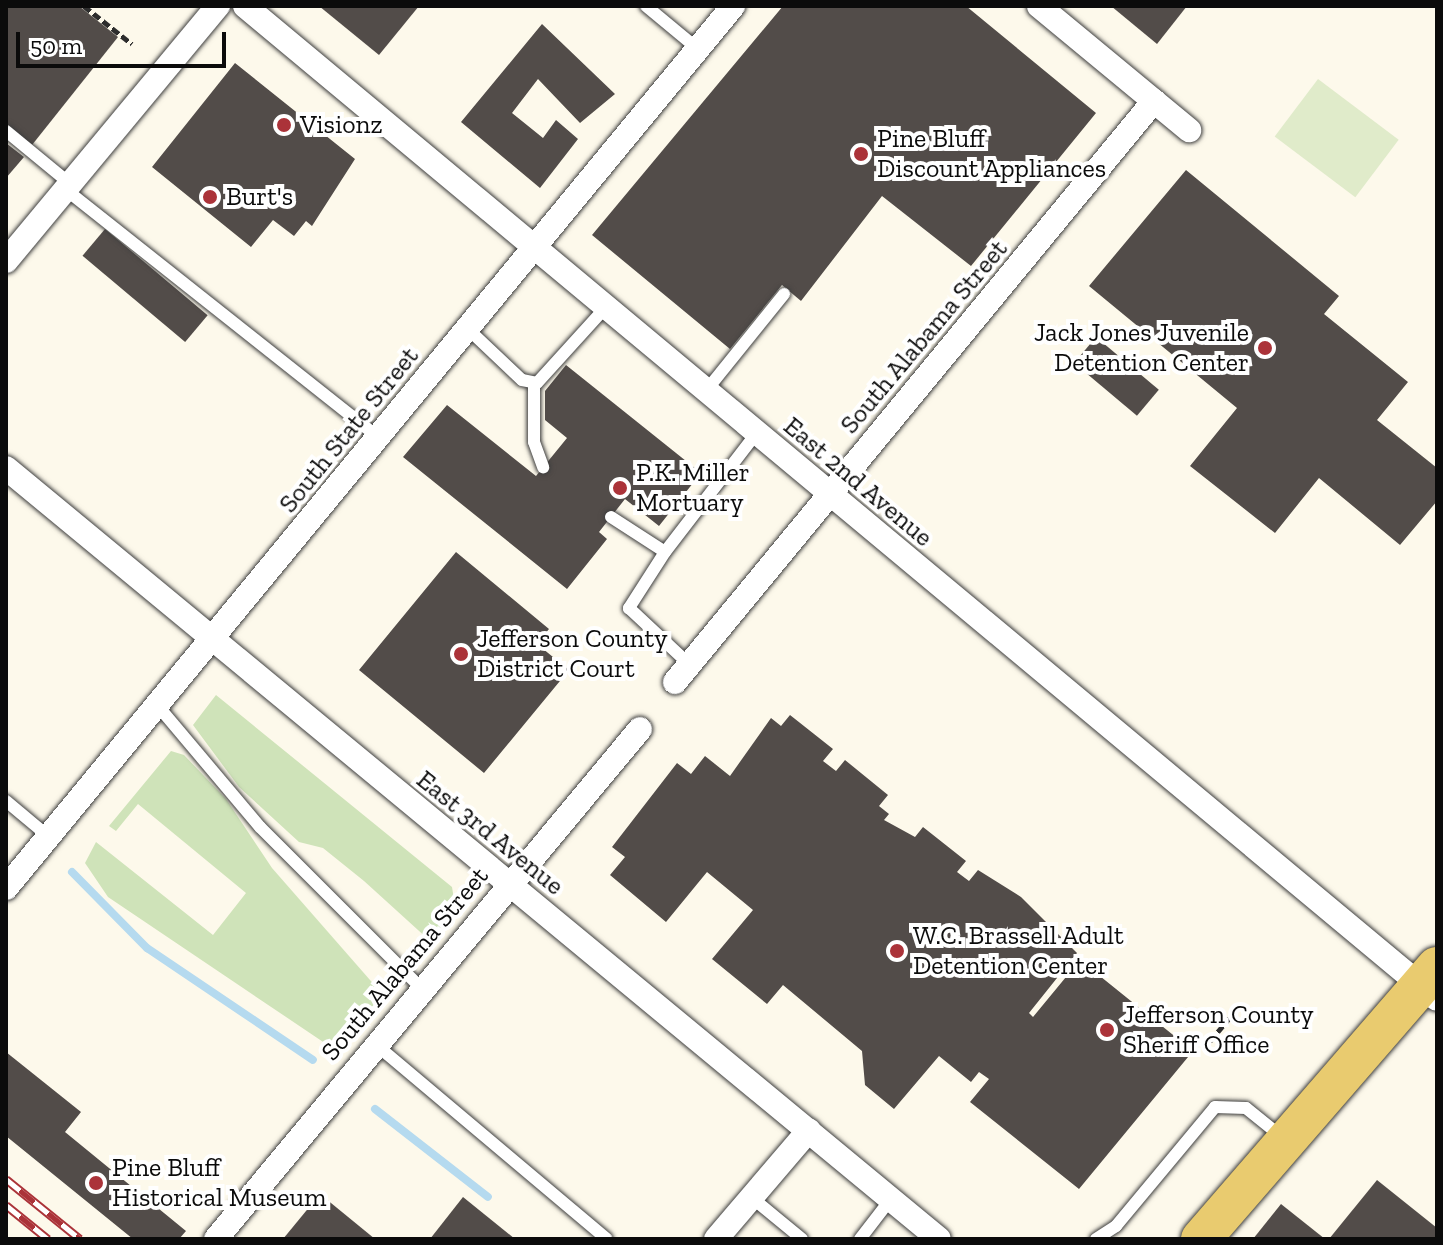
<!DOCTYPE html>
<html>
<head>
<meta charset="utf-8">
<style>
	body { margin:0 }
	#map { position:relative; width:1443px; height:1245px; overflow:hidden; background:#fdf9eb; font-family:"Zilla Slab",serif }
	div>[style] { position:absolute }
	.green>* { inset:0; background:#cfe3b9 }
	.pitch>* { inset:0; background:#e0ebca; transform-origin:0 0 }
	.stream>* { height:8px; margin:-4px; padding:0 4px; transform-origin:4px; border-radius:4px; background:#b5daef }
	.building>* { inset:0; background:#524c49; transform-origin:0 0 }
	.path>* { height:5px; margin-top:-2.5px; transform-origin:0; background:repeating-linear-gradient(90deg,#2d2d2d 0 8px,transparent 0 12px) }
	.roads { filter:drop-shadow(0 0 2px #3e3e3e) drop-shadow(0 0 2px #3e3e3e) }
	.lane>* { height:12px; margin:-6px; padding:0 6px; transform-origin:6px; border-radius:6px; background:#fff }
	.street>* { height:24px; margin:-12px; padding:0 12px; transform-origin:12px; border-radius:12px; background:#fff }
	.primary>* { height:40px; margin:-20px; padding:0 20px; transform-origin:20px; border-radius:20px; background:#e9cb6f }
	.rail>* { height:9px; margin-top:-4.5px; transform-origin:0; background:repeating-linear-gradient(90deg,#fff 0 18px,#ab3339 0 36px); box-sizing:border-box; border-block:2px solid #ab3339 }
	.dots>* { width:22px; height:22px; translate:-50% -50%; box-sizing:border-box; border:4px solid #fff; border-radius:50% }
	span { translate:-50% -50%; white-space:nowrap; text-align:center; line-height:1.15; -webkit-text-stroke:8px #fff; paint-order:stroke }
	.poi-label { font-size:26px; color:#0b0b0b }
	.left { translate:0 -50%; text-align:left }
	.right { translate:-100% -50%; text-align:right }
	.street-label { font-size:26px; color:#0b0b0b }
	.frame { position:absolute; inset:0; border:8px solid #0b0b0b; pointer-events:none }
	.scale { position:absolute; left:16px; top:32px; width:210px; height:36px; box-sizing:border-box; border:4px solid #0b0b0b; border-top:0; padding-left:10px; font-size:24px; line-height:28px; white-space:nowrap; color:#0b0b0b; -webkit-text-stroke:6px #fff; paint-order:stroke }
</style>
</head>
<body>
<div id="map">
	<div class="green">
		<i style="clip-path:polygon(216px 695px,452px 887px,456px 912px,429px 940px,364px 881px,323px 848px,299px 842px,239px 787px,193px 725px)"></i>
		<i style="clip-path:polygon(171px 751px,184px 755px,226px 799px,272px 868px,384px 996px,338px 1052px,108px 897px,85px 863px,96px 842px,213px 935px,246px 893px,138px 804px,116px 831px,109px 826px)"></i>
	</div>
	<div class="pitch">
		<i style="left:1318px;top:79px;width:101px;height:72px;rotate:37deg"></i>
	</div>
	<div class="stream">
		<i style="left:72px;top:872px;width:107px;rotate:45.4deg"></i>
		<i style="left:147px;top:948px;width:200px;rotate:34deg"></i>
		<i style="left:375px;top:1109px;width:143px;rotate:37.9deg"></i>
	</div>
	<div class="building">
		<i style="clip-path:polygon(6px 6px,79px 6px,118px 37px,32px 145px,6px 124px)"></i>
		<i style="clip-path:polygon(319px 6px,419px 6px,379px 55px)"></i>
		<i style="clip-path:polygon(783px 6px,966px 6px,1096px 113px,971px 266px,882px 196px,801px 301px,782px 285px,730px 349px,592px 235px)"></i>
		<i style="clip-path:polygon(1111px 6px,1187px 6px,1157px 44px)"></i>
		<i style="clip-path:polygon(542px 24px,615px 94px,580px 123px,538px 79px,512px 113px,543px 138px,556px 120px,578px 139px,540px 188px,461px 122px)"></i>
		<i style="clip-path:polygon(235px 63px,355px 159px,312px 226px,306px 221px,294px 236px,273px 220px,251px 247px,152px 167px)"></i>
		<i style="clip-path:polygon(6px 143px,24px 157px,6px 178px)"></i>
		<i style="clip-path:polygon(1186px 170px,1339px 296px,1324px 314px,1408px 382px,1377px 420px,1437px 468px,1437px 501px,1400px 545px,1319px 478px,1275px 533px,1190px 466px,1237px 408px,1089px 286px)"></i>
		<i style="left:105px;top:229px;width:134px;height:35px;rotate:40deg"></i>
		<i style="left:1096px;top:337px;width:82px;height:34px;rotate:40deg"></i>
		<i style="clip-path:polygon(566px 365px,701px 473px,659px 526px,625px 499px,599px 532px,607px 539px,567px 589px,403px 457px,447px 405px,536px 476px,567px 438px,545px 420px,545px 391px)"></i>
		<i style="clip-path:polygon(456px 552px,549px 629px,537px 644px,569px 670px,484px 773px,359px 670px)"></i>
		<i style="clip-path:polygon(790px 715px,833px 749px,823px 761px,836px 771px,845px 760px,888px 795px,879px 806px,889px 814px,884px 820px,915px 837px,923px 827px,966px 861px,957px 872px,969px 881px,978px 870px,1021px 897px,1077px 953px,1029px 1013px,1033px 1017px,1080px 960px,1193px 1051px,1079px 1189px,970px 1102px,989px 1079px,979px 1072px,971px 1082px,939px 1056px,894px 1109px,865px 1085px,862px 1051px,783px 985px,767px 1004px,712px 959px,753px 910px,707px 872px,666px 922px,610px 875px,625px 857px,612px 847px,677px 763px,691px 774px,705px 756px,730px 776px,771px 718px,781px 726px)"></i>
		<i style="clip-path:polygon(6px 1052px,81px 1112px,65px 1132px,186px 1231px,179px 1239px,133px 1239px,6px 1136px)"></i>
		<i style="clip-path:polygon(1377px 1180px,1437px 1228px,1437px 1239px,1329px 1239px)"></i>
		<i style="clip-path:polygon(320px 1194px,375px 1239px,283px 1239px)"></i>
		<i style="clip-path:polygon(463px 1197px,515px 1239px,430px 1239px)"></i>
		<i style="clip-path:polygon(1281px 1204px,1325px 1239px,1253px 1239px)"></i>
	</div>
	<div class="path">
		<i style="left:84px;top:6px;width:61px;rotate:38.4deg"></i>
		<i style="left:1210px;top:1041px;width:30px;rotate:-50deg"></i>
	</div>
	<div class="roads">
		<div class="lane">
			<i style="left:646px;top:6px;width:67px;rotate:39.6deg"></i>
			<i style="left:6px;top:131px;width:82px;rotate:39.5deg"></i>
			<i style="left:65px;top:189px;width:401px;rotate:38.4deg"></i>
			<i style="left:468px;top:329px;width:74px;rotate:43.4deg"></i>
			<i style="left:522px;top:380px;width:15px;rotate:11deg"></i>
			<i style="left:537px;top:383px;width:101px;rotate:-47.8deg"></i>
			<i style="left:534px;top:384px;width:58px;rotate:90deg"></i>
			<i style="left:534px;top:442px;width:27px;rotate:70deg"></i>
			<i style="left:705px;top:392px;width:126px;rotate:-51.1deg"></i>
			<i style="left:611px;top:517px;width:64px;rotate:32.9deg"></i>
			<i style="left:665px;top:552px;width:149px;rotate:-52.4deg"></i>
			<i style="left:665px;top:552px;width:67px;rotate:122.7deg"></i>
			<i style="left:629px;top:608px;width:83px;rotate:43.1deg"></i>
			<i style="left:158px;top:706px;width:158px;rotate:49.9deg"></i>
			<i style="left:260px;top:827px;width:231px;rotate:45deg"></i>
			<i style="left:6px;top:801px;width:56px;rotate:39.9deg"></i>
			<i style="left:374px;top:1043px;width:304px;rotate:40.1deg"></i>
			<i style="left:751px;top:1197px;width:66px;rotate:39.5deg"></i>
			<i style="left:860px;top:1239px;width:49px;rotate:-52.4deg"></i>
			<i style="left:1096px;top:1239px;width:24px;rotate:-33deg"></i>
			<i style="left:1116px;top:1226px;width:155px;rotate:-50.2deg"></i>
			<i style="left:1215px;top:1107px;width:31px;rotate:2deg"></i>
			<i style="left:1246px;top:1108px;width:46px;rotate:38.9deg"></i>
		</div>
		<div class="street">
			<i style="left:245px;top:6px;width:1551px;rotate:39.8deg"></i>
			<i style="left:1039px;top:6px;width:195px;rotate:39.6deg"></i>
			<i style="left:6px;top:261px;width:332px;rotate:-50.3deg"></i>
			<i style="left:6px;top:468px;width:1210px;rotate:39.57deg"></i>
			<i style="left:675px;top:682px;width:753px;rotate:-50.5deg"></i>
			<i style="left:6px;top:888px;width:1143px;rotate:-50.5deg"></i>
			<i style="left:216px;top:1239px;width:663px;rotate:-50.26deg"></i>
			<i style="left:716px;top:1239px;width:143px;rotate:-49.5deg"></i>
		</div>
		<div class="primary">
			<i style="left:1201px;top:1239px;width:360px;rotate:-49.1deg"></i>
		</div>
	</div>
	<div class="rail">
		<i style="left:6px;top:1179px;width:95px;rotate:39deg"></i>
		<i style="left:6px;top:1205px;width:54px;rotate:39deg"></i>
	</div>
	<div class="dots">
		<i style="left:284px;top:125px;background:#ab3339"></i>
		<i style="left:861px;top:154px;background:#ab3339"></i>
		<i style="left:210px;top:197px;background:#ab3339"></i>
		<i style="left:1265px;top:348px;background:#ab3339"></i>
		<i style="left:620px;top:488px;background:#ab3339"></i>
		<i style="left:461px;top:654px;background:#ab3339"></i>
		<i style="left:897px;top:951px;background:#ab3339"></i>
		<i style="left:1107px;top:1030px;background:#ab3339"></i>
		<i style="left:96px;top:1183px;background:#ab3339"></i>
	</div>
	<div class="poi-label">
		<span class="left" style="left:300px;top:125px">Visionz</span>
		<span class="left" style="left:877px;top:154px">Pine Bluff<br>Discount Appliances</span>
		<span class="left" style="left:226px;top:197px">Burt's</span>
		<span class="right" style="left:1249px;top:348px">Jack Jones Juvenile<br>Detention Center</span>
		<span class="left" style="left:636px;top:488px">P.K. Miller<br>Mortuary</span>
		<span class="left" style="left:477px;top:654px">Jefferson County<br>District Court</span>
		<span class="left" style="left:913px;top:951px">W.C. Brassell Adult<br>Detention Center</span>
		<span class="left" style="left:1123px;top:1030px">Jefferson County<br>Sheriff Office</span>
		<span class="left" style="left:112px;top:1183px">Pine Bluff<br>Historical Museum</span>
	</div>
	<div class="street-label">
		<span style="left:924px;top:337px;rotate:-50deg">South Alabama Street</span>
		<span style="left:349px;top:430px;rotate:-51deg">South State Street</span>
		<span style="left:858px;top:482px;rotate:40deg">East 2nd Avenue</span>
		<span style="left:490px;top:833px;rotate:39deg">East 3rd Avenue</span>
		<span style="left:405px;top:964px;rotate:-50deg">South Alabama Street</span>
	</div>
	<div class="frame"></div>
	<div class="scale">50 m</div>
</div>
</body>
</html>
